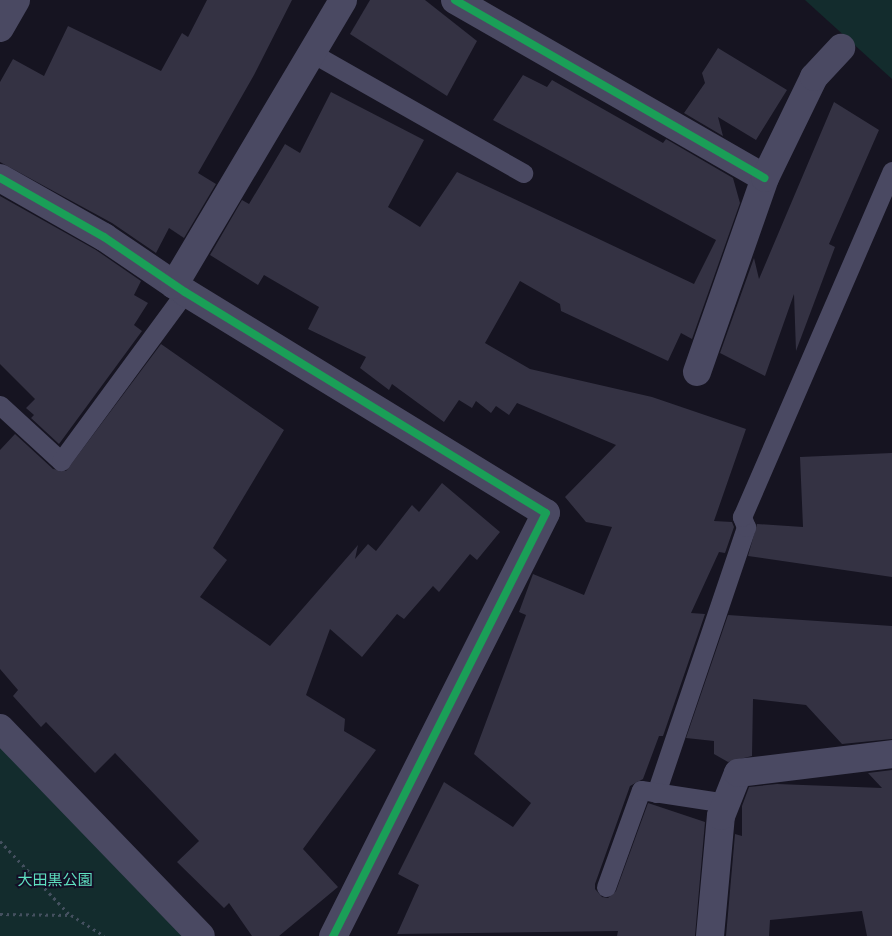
<!DOCTYPE html>
<html>
<head>
<meta charset="utf-8">
<style>
	body { margin:0 }
	#map { position:relative; width:892px; height:936px; overflow:hidden; background:#161421; font-family:Roboto,"Noto Sans JP",sans-serif }
	div>[style] { position:absolute }
	.green>* { inset:0; background:#132c2d }
	.building>* { inset:0; background:#343243 }
	.path>* { height:3px; margin-top:-1.5px; transform-origin:0; background:repeating-linear-gradient(90deg,#44505f 0 2.5px,transparent 0 6.5px) }
	.service>* { height:19px; margin:-9.5px; padding:0 9.5px; transform-origin:9.5px; border-radius:9.5px; background:#4a4962 }
	.minor>* { height:28px; margin:-14px; padding:0 14px; transform-origin:14px; border-radius:14px; background:#4a4962 }
	.tertiary>* { height:28px; margin:-14px; padding:0 14px; transform-origin:14px; border-radius:14px; background:#4a4962 }
	.cycleway>* { height:8px; margin:-4px; padding:0 4px; transform-origin:4px; border-radius:4px; background:#1a9f57 }
	span { translate:-50% -50%; white-space:nowrap; text-align:center; line-height:1.15; -webkit-text-stroke:4px #130f26; paint-order:stroke }
	.park-label { font-size:15px; color:#5fe0c0 }
</style>
</head>
<body>
<div id="map">
	<div class="green">
		<i style="clip-path:polygon(805px 0,892px 0,892px 79px)"></i>
		<i style="clip-path:polygon(0 747px,188px 936px,0 936px)"></i>
	</div>
	<div class="building">
		<i style="clip-path:polygon(207px 0,292px 0,254px 75px,198px 173px,216px 184px,184px 238px,169px 228px,156px 253px,112px 223px,0 162px,0 82px,13px 59px,44px 76px,68px 26px,161px 71px,182px 33px,188px 37px)"></i>
		<i style="clip-path:polygon(370px 0,425px 0,477px 41px,447px 96px,350px 34px)"></i>
		<i style="clip-path:polygon(718px 48px,787px 90px,756px 140px,718px 117px,723px 136px,684px 113px,705px 83px,702px 73px)"></i>
		<i style="clip-path:polygon(523px 75px,547px 87px,552px 80px,663px 143px,666px 139px,733px 178px,740px 203px,692px 339px,681px 333px,668px 361px,561px 311px,560px 304px,520px 281px,485px 343px,530px 369px,652px 397px,746px 429px,714px 521px,732px 522px,734px 527px,725px 553px,719px 552px,691px 613px,705px 614px,663px 736px,659px 736px,643px 779px,630px 786px,595px 884px,595px 889px,602px 897px,608px 898px,616px 891px,648px 803px,705px 822px,695px 936px,617px 936px,618px 931px,397px 934px,419px 885px,398px 874px,444px 782px,513px 827px,531px 803px,474px 754px,526px 615px,519px 612px,533px 574px,584px 595px,612px 527px,586px 522px,565px 497px,616px 445px,517px 403px,509px 415px,496px 406px,491px 413px,476px 401px,472px 408px,459px 400px,444px 422px,392px 384px,389px 390px,360px 368px,366px 357px,308px 329px,319px 307px,264px 275px,258px 285px,210px 255px,242px 200px,249px 204px,285px 144px,300px 153px,331px 92px,424px 140px,388px 207px,420px 227px,457px 172px,694px 284px,716px 240px,493px 120px)"></i>
		<i style="clip-path:polygon(834px 102px,879px 130px,829px 244px,835px 247px,796px 351px,794px 294px,765px 376px,720px 353px,754px 258px,759px 279px)"></i>
		<i style="clip-path:polygon(0 196px,96px 250px,141px 281px,134px 295px,148px 303px,134px 325px,142px 331px,59px 444px,31px 418px,34px 415px,26px 408px,35px 399px,0 364px)"></i>
		<i style="clip-path:polygon(161px 344px,284px 430px,213px 548px,227px 560px,200px 597px,270px 646px,358px 545px,355px 559px,368px 544px,376px 551px,412px 505px,419px 512px,442px 483px,500px 532px,477px 560px,470px 554px,439px 592px,433px 586px,404px 619px,397px 614px,362px 657px,330px 629px,306px 695px,345px 719px,344px 731px,376px 750px,303px 849px,338px 887px,279px 936px,252px 936px,229px 903px,224px 908px,177px 862px,199px 841px,115px 753px,95px 773px,46px 722px,41px 727px,13px 696px,18px 690px,0 669px,0 450px,15px 434px,53px 469px,66px 471px)"></i>
		<i style="clip-path:polygon(892px 453px,892px 577px,748px 556px,757px 524px,803px 527px,800px 457px)"></i>
		<i style="clip-path:polygon(728px 615px,892px 626px,892px 739px,842px 744px,806px 705px,753px 699px,752px 756px,728px 762px,714px 754px,714px 741px,686px 738px)"></i>
		<i style="clip-path:polygon(892px 770px,892px 936px,867px 936px,862px 911px,770px 920px,769px 936px,726px 936px,735px 834px,742px 836px,742px 806px,749px 787px,777px 784px,882px 788px,868px 773px)"></i>
	</div>
	<div class="path">
		<i style="left:0;top:841px;width:102px;rotate:46.6deg"></i>
		<i style="left:0;top:914px;width:71px;rotate:0.8deg"></i>
		<i style="left:71px;top:915px;width:39px;rotate:32deg"></i>
	</div>
	<div class="service">
		<i style="left:312px;top:53px;width:243px;rotate:29.6deg"></i>
		<i style="left:0;top:405px;width:83px;rotate:42.6deg"></i>
		<i style="left:61px;top:461px;width:210px;rotate:-53.7deg"></i>
		<i style="left:656px;top:793px;width:281px;rotate:-71.3deg"></i>
		<i style="left:746px;top:527px;width:11px;rotate:-112deg"></i>
		<i style="left:742px;top:517px;width:377px;rotate:-66.6deg"></i>
		<i style="left:606px;top:887px;width:103px;rotate:-70.2deg"></i>
		<i style="left:641px;top:790px;width:86px;rotate:8.7deg"></i>
	</div>
	<div class="minor">
		<i style="left:455px;top:0;width:357px;rotate:29.9deg"></i>
		<i style="left:0;top:178px;width:120px;rotate:29.6deg"></i>
		<i style="left:104px;top:237px;width:98px;rotate:34.2deg"></i>
		<i style="left:185px;top:292px;width:423px;rotate:31.5deg"></i>
		<i style="left:546px;top:513px;width:474px;rotate:116.7deg"></i>
		<i style="left:174px;top:285px;width:331px;rotate:-59.3deg"></i>
		<i style="left:697px;top:372px;width:206px;rotate:-70.7deg"></i>
		<i style="left:765px;top:178px;width:112px;rotate:-64.1deg"></i>
		<i style="left:814px;top:77px;width:40px;rotate:-47deg"></i>
		<i style="left:0;top:728px;width:289px;rotate:46deg"></i>
		<i style="left:710px;top:936px;width:121px;rotate:-84.8deg"></i>
		<i style="left:721px;top:816px;width:46px;rotate:-68.4deg"></i>
		<i style="left:738px;top:773px;width:155px;rotate:-7deg"></i>
	</div>
	<div class="tertiary">
		<i style="left:0;top:28px;width:32px;rotate:-60deg"></i>
	</div>
	<div class="cycleway">
		<i style="left:455px;top:0;width:357px;rotate:29.9deg"></i>
		<i style="left:0;top:178px;width:120px;rotate:29.6deg"></i>
		<i style="left:104px;top:237px;width:98px;rotate:34.2deg"></i>
		<i style="left:185px;top:292px;width:423px;rotate:31.5deg"></i>
		<i style="left:546px;top:513px;width:474px;rotate:116.7deg"></i>
	</div>
	<div class="park-label">
		<span style="left:55px;top:881px">大田黒公園</span>
	</div>
</div>
</body>
</html>
